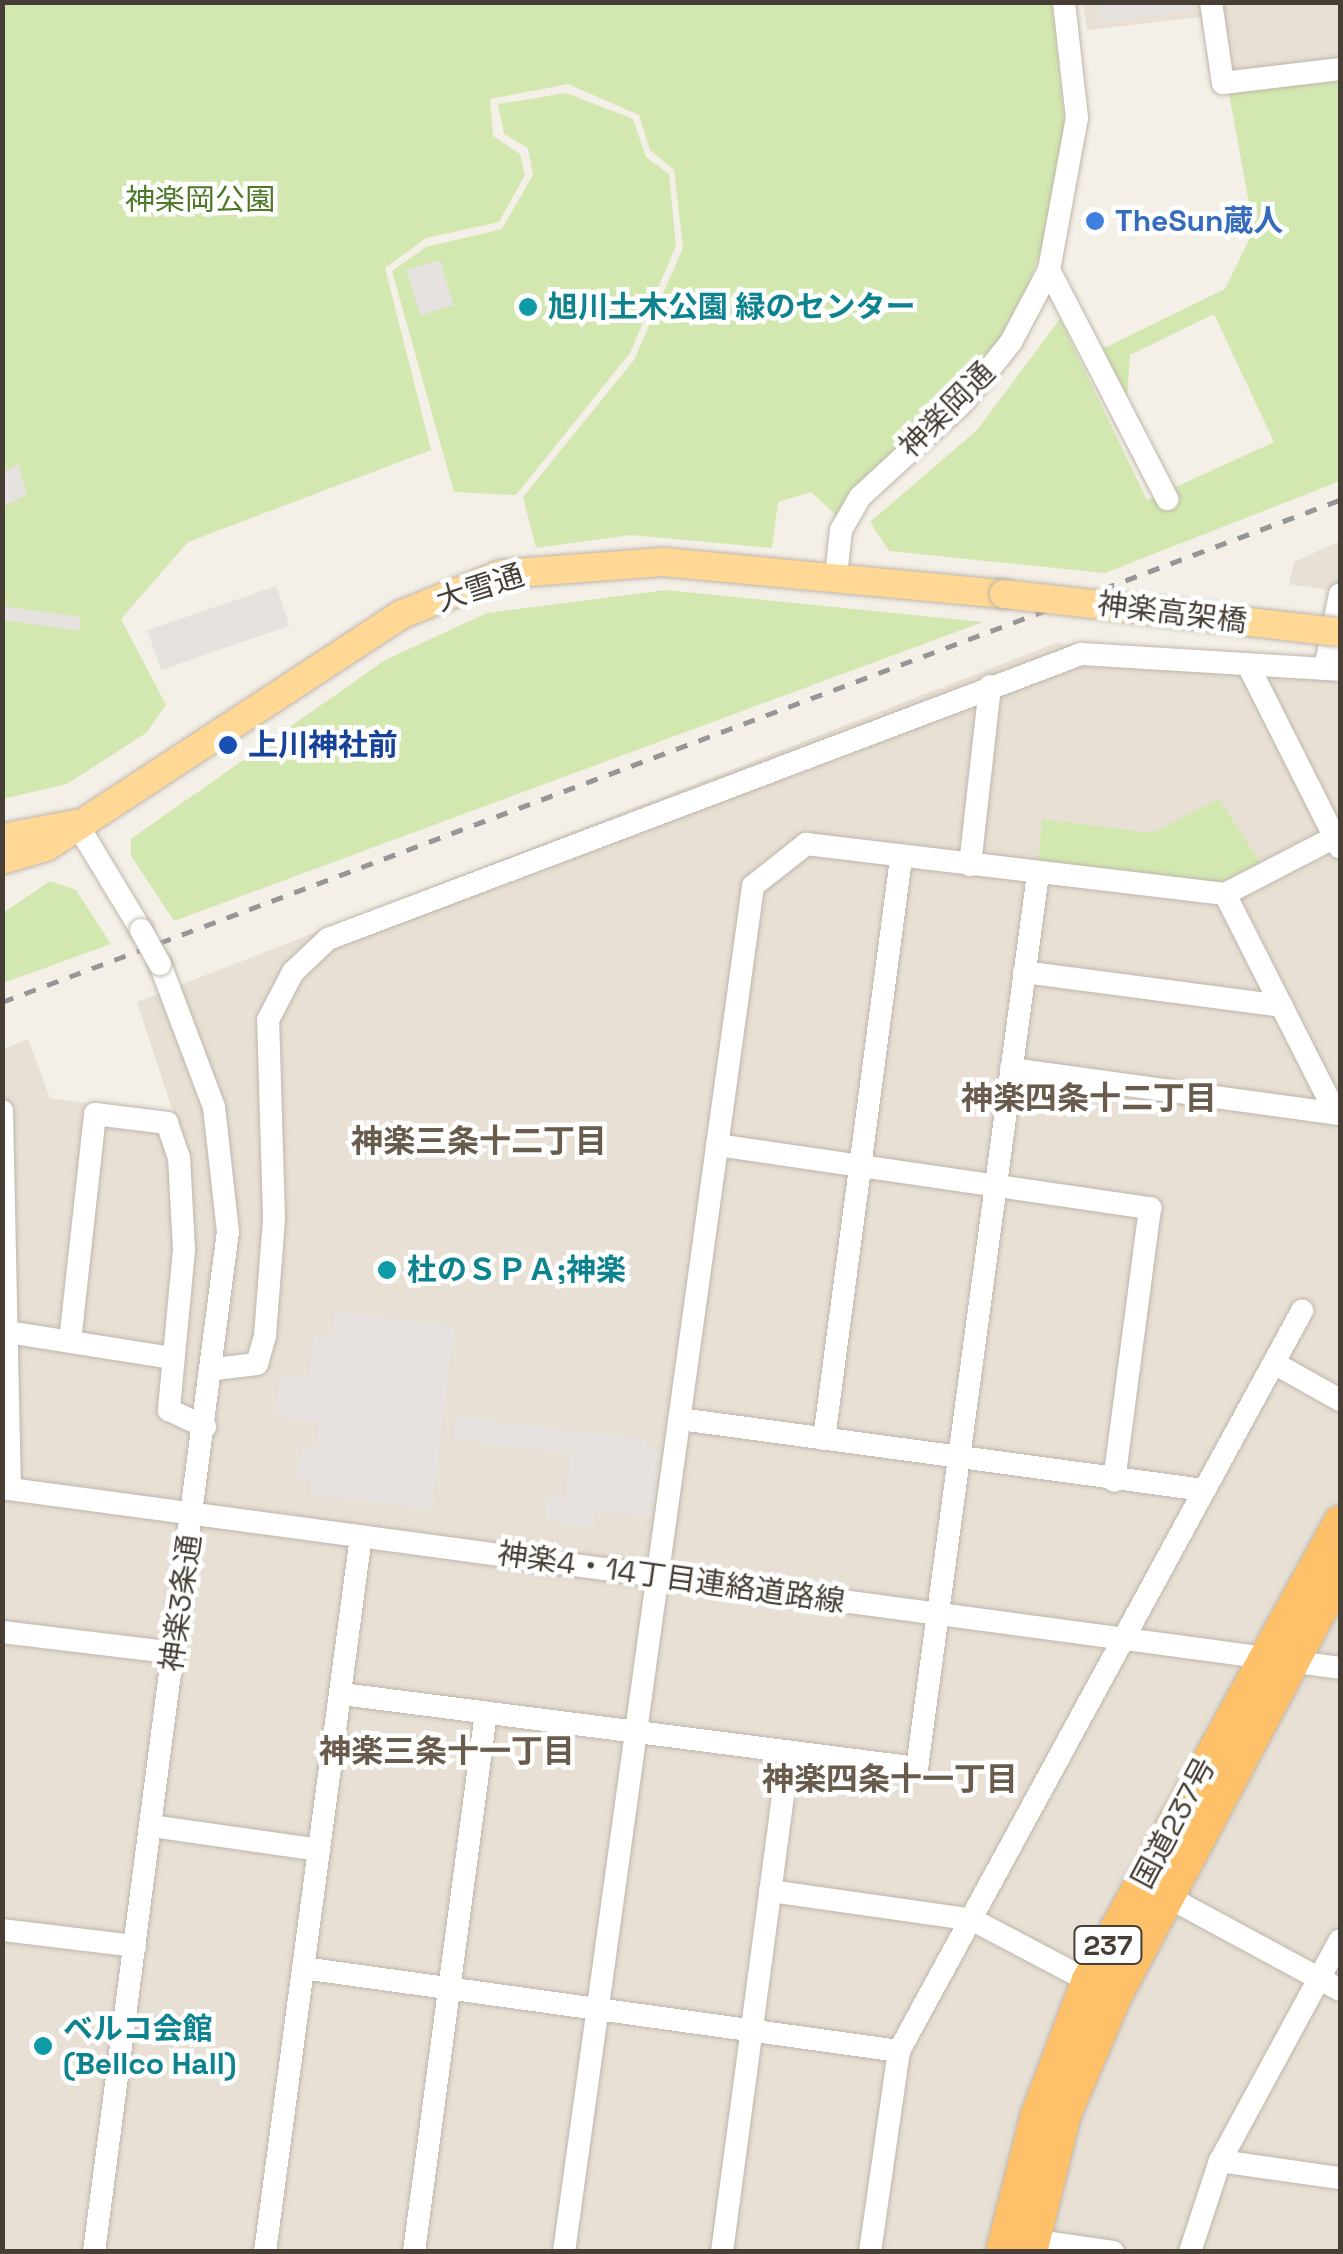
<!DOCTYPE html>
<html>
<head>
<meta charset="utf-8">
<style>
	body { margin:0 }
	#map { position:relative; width:1343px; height:2254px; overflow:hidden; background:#f4efe7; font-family:"Space Grotesk","Noto Sans JP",sans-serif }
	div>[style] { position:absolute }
	.residential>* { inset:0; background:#e8e0d5 }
	.green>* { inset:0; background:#d3e8b0 }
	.parking>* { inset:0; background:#e5e2df; transform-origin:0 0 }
	.roads { filter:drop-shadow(0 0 2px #bfb6aa) drop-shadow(0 0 2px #bfb6aa) }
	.minor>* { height:22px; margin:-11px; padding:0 11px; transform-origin:11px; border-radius:11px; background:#fff }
	.major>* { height:28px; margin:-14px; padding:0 14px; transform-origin:14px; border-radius:14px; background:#ffd895 }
	.highway>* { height:32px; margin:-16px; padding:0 16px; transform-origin:16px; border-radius:16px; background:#fec068 }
	.rail>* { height:5px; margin-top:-2.5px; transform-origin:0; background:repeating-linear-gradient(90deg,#969696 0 12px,transparent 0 24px) }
	.bridges { filter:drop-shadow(0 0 2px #bfb6aa) drop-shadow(0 0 2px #bfb6aa) }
	.minor-bridge>* { height:22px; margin:-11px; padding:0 11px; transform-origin:11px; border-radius:11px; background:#fff }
	.major-bridge>* { height:28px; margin:-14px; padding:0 14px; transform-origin:14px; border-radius:14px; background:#ffd895 }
	.dots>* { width:28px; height:28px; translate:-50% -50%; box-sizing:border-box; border:5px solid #fff; border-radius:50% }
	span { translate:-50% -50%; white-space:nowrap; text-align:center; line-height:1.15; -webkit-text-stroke:9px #fff; paint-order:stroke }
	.shield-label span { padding:2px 8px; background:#fff; border:2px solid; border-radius:8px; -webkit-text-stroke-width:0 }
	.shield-label { font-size:28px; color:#473f36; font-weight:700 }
	.park-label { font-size:30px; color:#4e7929 }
	.shop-label { font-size:30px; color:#366cbe; font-weight:700 }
	.left { translate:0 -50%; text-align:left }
	.culture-label { font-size:30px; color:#0d838f; font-weight:700 }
	.street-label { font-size:30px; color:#473f36 }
	.transit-label { font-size:30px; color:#164399; font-weight:700 }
	.neighbourhood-label { font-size:32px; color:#6a5c4d; font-weight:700 }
	.frame { position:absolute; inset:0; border:5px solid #473f36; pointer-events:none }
</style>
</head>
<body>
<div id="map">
	<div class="residential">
		<i style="clip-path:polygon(1083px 3px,1340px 3px,1340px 73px,1215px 90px,1202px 17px,1087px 30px)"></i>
		<i style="clip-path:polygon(1340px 541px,1340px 592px,1289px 584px,1294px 562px)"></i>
		<i style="clip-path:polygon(1056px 643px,1340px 680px,1340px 2251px,3px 2252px,3px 1049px,28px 1039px,50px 1098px,174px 1115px,137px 1002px)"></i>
	</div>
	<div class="green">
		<i style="clip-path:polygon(2px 3px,1052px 3px,1065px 126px,1055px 211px,1026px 292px,986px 362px,839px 518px,811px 492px,778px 502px,772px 548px,631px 535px,536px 548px,523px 497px,634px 360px,683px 248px,674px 170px,650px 150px,639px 115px,568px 84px,490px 99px,493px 136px,520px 154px,525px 175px,499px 222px,426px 238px,385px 268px,431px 450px,188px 542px,121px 619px,166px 705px,146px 733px,67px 784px,3px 799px)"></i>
		<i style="clip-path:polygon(1340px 73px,1340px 481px,1105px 573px,889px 551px,870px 522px,977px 430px,1060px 319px,1147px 500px,1274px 442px,1214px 314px,1130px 355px,1127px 401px,1102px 349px,1225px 289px,1254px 230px,1228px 89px)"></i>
		<i style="clip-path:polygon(566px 93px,633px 119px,646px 157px,669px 174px,676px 246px,630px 353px,516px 495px,454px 492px,392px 271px,426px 247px,502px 229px,533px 175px,528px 148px,504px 134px,498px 104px)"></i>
		<i style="clip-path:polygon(666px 590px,983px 622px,174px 921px,131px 856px,131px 839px,385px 660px,487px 613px)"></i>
		<i style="clip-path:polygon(1219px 799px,1260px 862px,1209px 888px,1038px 863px,1042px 819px,1152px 833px)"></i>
		<i style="clip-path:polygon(50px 881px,76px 890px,111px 944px,3px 983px,3px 913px)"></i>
	</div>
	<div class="parking">
		<i style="clip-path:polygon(1098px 3px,1192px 3px,1193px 10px,1101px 23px)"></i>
		<i style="left:440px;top:260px;width:47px;height:35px;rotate:73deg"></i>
		<i style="clip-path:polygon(18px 464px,27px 495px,3px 506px,3px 472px)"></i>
		<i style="left:276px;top:586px;width:42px;height:136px;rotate:71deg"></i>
		<i style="left:3px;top:606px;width:79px;height:14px;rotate:8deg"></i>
		<i style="clip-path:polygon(335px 1312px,454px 1327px,432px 1509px,310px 1494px,311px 1480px,298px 1478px,302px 1446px,316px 1447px,319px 1422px,275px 1416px,280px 1374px,309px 1377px,314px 1335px,332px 1337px)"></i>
		<i style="clip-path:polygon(456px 1417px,647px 1440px,646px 1449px,661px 1451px,653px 1517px,596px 1510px,593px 1526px,545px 1520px,548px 1496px,565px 1498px,571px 1454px,453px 1439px)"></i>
	</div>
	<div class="roads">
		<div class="minor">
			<i style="left:1211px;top:2px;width:82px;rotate:81.6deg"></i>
			<i style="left:1223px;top:83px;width:118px;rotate:-6.8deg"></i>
			<i style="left:1049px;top:270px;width:258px;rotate:62.7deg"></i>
			<i style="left:836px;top:576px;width:46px;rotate:-83.8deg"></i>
			<i style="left:841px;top:530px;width:38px;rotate:-60deg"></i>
			<i style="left:860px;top:497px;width:140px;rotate:-42.7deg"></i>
			<i style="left:963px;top:402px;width:77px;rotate:-51.3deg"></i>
			<i style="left:1011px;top:342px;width:81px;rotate:-62.2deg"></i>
			<i style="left:1049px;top:270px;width:155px;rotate:-79.6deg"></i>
			<i style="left:1077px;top:118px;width:117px;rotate:-96.4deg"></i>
			<i style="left:1250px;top:669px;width:200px;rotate:63.3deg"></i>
			<i style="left:1325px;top:669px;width:76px;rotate:-78.7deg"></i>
			<i style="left:77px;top:824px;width:124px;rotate:58.9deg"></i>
			<i style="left:970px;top:865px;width:180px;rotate:-83.6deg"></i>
			<i style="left:1225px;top:894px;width:246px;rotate:63.2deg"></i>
			<i style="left:1024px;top:972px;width:260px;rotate:7.5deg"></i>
			<i style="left:1011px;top:1069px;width:332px;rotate:7.8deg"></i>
			<i style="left:2px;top:1111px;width:378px;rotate:88.8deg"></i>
			<i style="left:717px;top:1145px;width:438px;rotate:8.3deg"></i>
			<i style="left:1150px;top:1208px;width:275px;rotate:97.5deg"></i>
			<i style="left:2px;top:1331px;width:173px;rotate:9deg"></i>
			<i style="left:70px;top:1341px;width:228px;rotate:-83.7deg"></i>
			<i style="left:95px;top:1114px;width:73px;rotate:7.1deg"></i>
			<i style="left:167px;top:1123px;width:36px;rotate:71deg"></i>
			<i style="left:179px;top:1157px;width:93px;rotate:86.9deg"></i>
			<i style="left:184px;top:1250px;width:161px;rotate:95.4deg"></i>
			<i style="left:169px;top:1410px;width:40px;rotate:25deg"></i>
			<i style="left:1274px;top:1363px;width:76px;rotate:29.3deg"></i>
			<i style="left:215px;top:1369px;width:42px;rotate:-6.8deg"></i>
			<i style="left:257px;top:1364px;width:29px;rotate:-74deg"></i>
			<i style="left:265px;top:1336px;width:118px;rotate:-85.6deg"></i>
			<i style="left:274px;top:1218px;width:198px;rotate:-91.7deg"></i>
			<i style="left:268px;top:1020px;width:54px;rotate:-62.5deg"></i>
			<i style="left:293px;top:972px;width:48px;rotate:-43.3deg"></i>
			<i style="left:328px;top:939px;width:805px;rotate:-20.73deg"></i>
			<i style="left:1081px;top:654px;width:259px;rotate:3.5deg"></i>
			<i style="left:680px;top:1419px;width:529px;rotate:7.72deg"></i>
			<i style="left:824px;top:1439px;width:585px;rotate:-82.44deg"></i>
			<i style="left:2px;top:1488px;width:1350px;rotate:7.66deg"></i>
			<i style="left:2px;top:1632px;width:174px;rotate:6.9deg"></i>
			<i style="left:342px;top:1694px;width:580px;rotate:7.33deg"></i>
			<i style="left:917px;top:1768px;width:902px;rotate:-82.29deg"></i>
			<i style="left:151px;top:1826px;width:170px;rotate:8.1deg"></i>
			<i style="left:770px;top:1891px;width:205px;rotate:8.1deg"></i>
			<i style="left:973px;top:1920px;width:144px;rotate:27.8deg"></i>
			<i style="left:1159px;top:1892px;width:206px;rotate:28.4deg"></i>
			<i style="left:2px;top:1930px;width:134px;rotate:6.9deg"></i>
			<i style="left:303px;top:1968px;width:602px;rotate:7.93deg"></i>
			<i style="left:1220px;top:2161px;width:121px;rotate:8.1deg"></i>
			<i style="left:1023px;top:2239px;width:91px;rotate:8.2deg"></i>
			<i style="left:94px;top:2252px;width:1029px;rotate:-82.52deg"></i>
			<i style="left:228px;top:1232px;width:126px;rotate:-96.4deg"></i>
			<i style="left:214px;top:1107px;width:153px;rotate:-110.7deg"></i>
			<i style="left:265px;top:2252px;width:722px;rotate:-82.36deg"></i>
			<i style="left:414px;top:2252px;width:544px;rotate:-82.39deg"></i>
			<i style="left:564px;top:2252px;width:1379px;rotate:-82.12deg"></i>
			<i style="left:753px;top:886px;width:68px;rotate:-38.4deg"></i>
			<i style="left:806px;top:844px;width:422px;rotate:6.8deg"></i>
			<i style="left:1225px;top:894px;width:124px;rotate:-27.4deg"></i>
			<i style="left:722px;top:2252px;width:505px;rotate:-82.38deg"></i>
			<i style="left:870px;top:2252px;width:203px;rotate:-81.8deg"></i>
			<i style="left:899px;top:2051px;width:843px;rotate:-61.43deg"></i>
			<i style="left:1190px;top:2252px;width:96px;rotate:-71.8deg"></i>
			<i style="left:1220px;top:2161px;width:251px;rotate:-61.5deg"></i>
		</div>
		<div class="major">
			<i style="left:2px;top:838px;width:75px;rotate:-10.7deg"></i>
			<i style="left:2px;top:860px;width:46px;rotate:-16.5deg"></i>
			<i style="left:46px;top:847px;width:423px;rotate:-33.2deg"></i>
			<i style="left:400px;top:615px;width:110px;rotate:-21.9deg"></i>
			<i style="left:502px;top:574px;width:161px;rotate:-4.3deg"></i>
			<i style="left:663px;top:562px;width:342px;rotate:5.4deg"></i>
		</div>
		<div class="highway">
			<i style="left:1002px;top:2252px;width:141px;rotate:-75.7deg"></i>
			<i style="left:1037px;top:2115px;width:144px;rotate:-69.3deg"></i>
			<i style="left:1088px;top:1980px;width:523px;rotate:-61.18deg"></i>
			<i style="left:1031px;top:2252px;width:142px;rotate:-76.2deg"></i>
			<i style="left:1065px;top:2114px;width:129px;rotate:-66.8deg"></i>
			<i style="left:1116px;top:1995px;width:478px;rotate:-62deg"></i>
		</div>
	</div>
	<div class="rail">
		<i style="left:2px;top:1002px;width:1429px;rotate:-20.57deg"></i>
	</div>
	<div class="bridges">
		<div class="minor-bridge">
			<i style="left:141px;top:930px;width:39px;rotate:61deg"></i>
		</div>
		<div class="major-bridge">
			<i style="left:1004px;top:594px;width:338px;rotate:6.5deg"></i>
		</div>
	</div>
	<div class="dots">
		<i style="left:1095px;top:221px;background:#3f7fe0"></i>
		<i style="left:528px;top:307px;background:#0f9aa8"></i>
		<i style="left:228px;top:745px;background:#1a4fb4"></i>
		<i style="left:387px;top:1270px;background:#0f9aa8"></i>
		<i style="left:43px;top:2046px;background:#0f9aa8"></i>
	</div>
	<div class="shield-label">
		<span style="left:1108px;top:1945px">237</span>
	</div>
	<div class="park-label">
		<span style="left:200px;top:200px">神楽岡公園</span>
	</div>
	<div class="shop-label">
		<span class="left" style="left:1115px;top:221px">TheSun蔵人</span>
	</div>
	<div class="culture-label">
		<span class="left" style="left:548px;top:307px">旭川土木公園 緑のセンター</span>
		<span class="left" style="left:407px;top:1270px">杜のＳＰＡ;神楽</span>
		<span class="left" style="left:63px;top:2046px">ベルコ会館<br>(Bellco Hall)</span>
	</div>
	<div class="street-label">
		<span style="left:947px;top:410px;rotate:-45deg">神楽岡通</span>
		<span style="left:480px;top:588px;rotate:-18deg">大雪通</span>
		<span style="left:1172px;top:613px;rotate:7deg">神楽高架橋</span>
		<span style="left:671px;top:1578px;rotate:8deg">神楽4・14丁目連絡道路線</span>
		<span style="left:181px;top:1603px;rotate:-82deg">神楽3条通</span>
		<span style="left:1174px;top:1823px;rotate:-62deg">国道237号</span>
	</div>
	<div class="transit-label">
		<span class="left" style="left:248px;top:745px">上川神社前</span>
	</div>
	<div class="neighbourhood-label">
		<span style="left:1089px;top:1098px">神楽四条十二丁目</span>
		<span style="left:479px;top:1141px">神楽三条十二丁目</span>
		<span style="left:447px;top:1751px">神楽三条十一丁目</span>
		<span style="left:890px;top:1779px">神楽四条十一丁目</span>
	</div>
	<div class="frame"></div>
</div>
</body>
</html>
